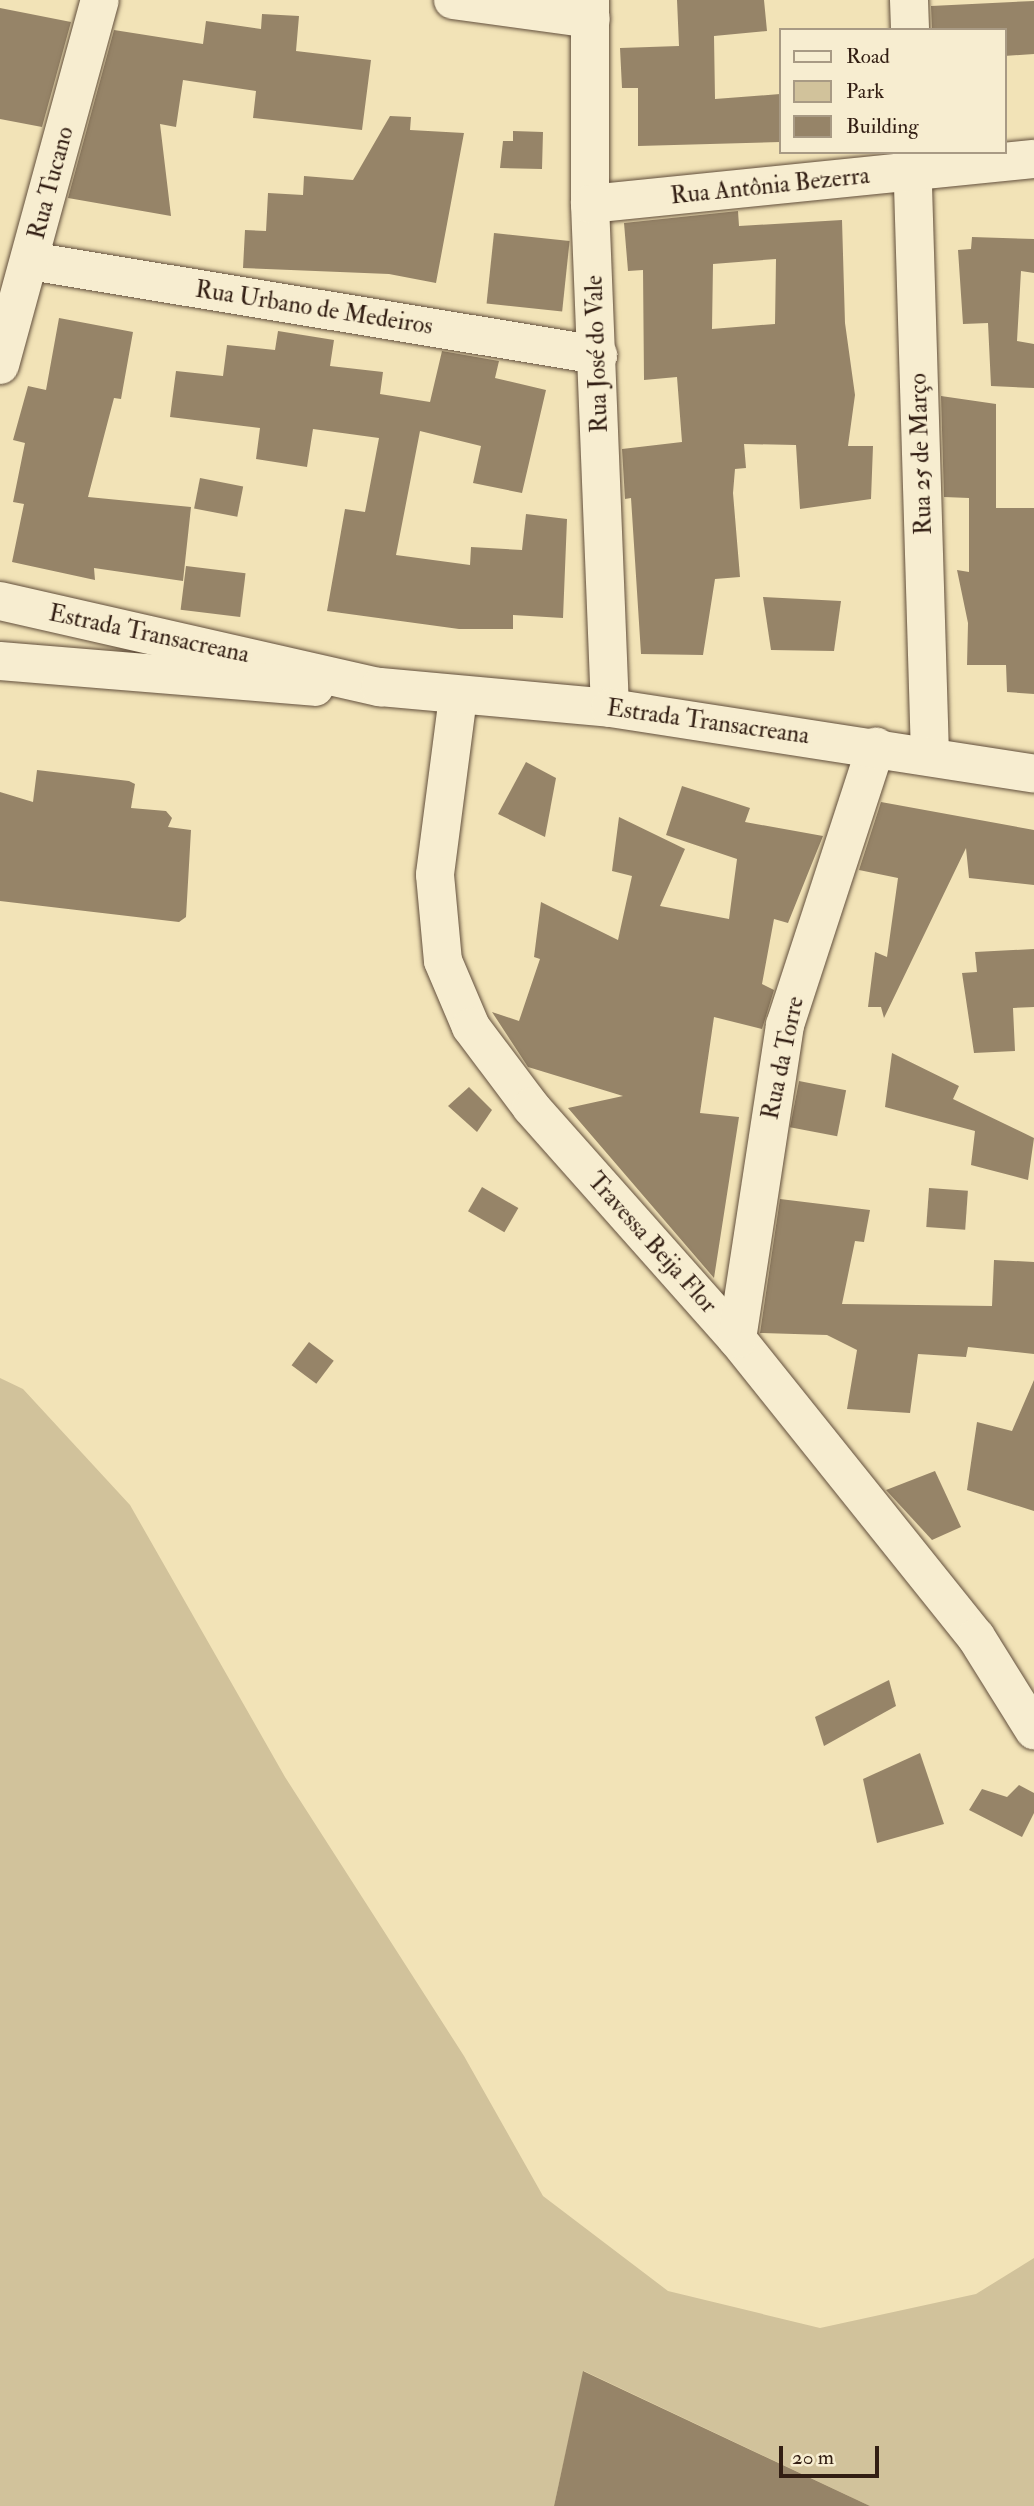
<!DOCTYPE html>
<html>
<head>
<meta charset="utf-8">
<style>
	body { margin:0 }
	#map { position:relative; width:1034px; height:2506px; overflow:hidden; background:#f2e3b7; font-family:"IM FELL Double Pica",serif }
	div>[style] { position:absolute }
	.green>* { inset:0; background:#d1c29b }
	.building>* { inset:0; background:#968468; transform-origin:0 0 }
	.roads { filter:drop-shadow(0 0 2px #624f3c) drop-shadow(0 0 2px #624f3c) }
	.minor>* { height:38px; margin:-19px; padding:0 19px; transform-origin:19px; border-radius:19px; background:#f7edd0 }
	.tertiary>* { height:38px; margin:-19px; padding:0 19px; transform-origin:19px; border-radius:19px; background:#f7edd0 }
	span { translate:-50% -50%; white-space:nowrap; text-align:center; line-height:1.15; -webkit-text-stroke:5px #f7edd0; paint-order:stroke }
	.street-label { font-size:24px; color:#321e13 }
	.legend { position:absolute; left:779px; top:28px; width:228px; height:126px; box-sizing:border-box; background:#f7edd0; border:2px solid #a89a84; margin:0; padding:9px 12px; list-style:none; font-size:21px; color:#321e13 }
	.legend li { display:flex; align-items:center; gap:14px; height:35px }
	.legend b { width:35px; border:2px solid #a89a84 }
	.scale { position:absolute; left:779px; top:2446px; width:100px; height:32px; box-sizing:border-box; border:4px solid #321e13; border-top:0; padding-left:9px; font-size:21px; line-height:24px; white-space:nowrap; color:#321e13; -webkit-text-stroke:5px #f7edd0; paint-order:stroke }
</style>
</head>
<body>
<div id="map">
	<div class="green">
		<i style="clip-path:polygon(0 1378px,23px 1389px,130px 1505px,285px 1777px,464px 2056px,543px 2196px,668px 2291px,820px 2328px,976px 2294px,1034px 2258px,1034px 2506px,870px 2506px,584px 2371px,554px 2506px,0 2506px)"></i>
	</div>
	<div class="building">
		<i style="clip-path:polygon(677px 0,764px 0,767px 31px,714px 36px,715px 99px,780px 94px,780px 142px,638px 146px,638px 88px,622px 88px,620px 48px,679px 46px)"></i>
		<i style="clip-path:polygon(1034px 1px,1034px 54px,1004px 56px,1004px 30px,932px 30px,931px 6px)"></i>
		<i style="clip-path:polygon(0 8px,71px 22px,42px 127px,0 119px)"></i>
		<i style="clip-path:polygon(262px 14px,299px 16px,296px 51px,371px 60px,362px 130px,253px 118px,256px 91px,183px 80px,176px 127px,160px 124px,171px 216px,68px 198px,114px 30px,203px 44px,206px 21px,261px 29px)"></i>
		<i style="clip-path:polygon(390px 116px,411px 117px,410px 130px,464px 133px,436px 283px,389px 274px,243px 268px,245px 230px,266px 231px,268px 193px,303px 195px,304px 176px,353px 180px)"></i>
		<i style="clip-path:polygon(513px 131px,543px 132px,542px 169px,500px 168px,503px 141px,513px 141px)"></i>
		<i style="clip-path:polygon(evenodd,738px 211px,739px 226px,842px 220px,845px 323px,855px 395px,848px 446px,873px 446px,871px 499px,800px 509px,796px 445px,744px 444px,746px 468px,735px 469px,733px 493px,740px 577px,715px 579px,703px 655px,641px 654px,631px 498px,625px 499px,622px 449px,682px 442px,677px 377px,644px 380px,643px 270px,628px 271px,624px 223px,738px 211px,776px 259px,775px 324px,712px 329px,713px 264px,776px 259px)"></i>
		<i style="left:494px;top:233px;width:76px;height:71px;rotate:6deg"></i>
		<i style="clip-path:polygon(972px 237px,1034px 239px,1034px 273px,1021px 271px,1017px 341px,1034px 344px,1034px 388px,991px 386px,988px 323px,963px 324px,958px 250px,971px 249px)"></i>
		<i style="clip-path:polygon(59px 318px,133px 332px,121px 399px,114px 398px,88px 497px,191px 507px,183px 581px,94px 568px,95px 580px,12px 562px,24px 504px,13px 502px,25px 443px,13px 440px,28px 386px,46px 390px)"></i>
		<i style="clip-path:polygon(278px 331px,334px 340px,330px 366px,383px 372px,380px 394px,430px 402px,442px 351px,499px 361px,495px 378px,546px 390px,522px 493px,473px 483px,481px 446px,420px 431px,396px 555px,470px 565px,471px 547px,522px 550px,526px 514px,567px 519px,563px 618px,513px 615px,513px 629px,459px 629px,327px 611px,345px 509px,365px 512px,379px 438px,313px 429px,307px 467px,256px 459px,260px 428px,170px 417px,176px 371px,223px 376px,227px 345px,275px 350px)"></i>
		<i style="clip-path:polygon(941px 396px,996px 404px,996px 508px,1034px 508px,1034px 694px,1007px 692px,1006px 665px,967px 665px,968px 623px,957px 570px,969px 572px,969px 498px,944px 497px)"></i>
		<i style="left:200px;top:478px;width:44px;height:31px;rotate:11deg"></i>
		<i style="left:186px;top:566px;width:60px;height:44px;rotate:7deg"></i>
		<i style="clip-path:polygon(763px 597px,841px 601px,834px 651px,771px 650px)"></i>
		<i style="clip-path:polygon(526px 762px,556px 778px,545px 837px,498px 814px)"></i>
		<i style="clip-path:polygon(37px 770px,129px 781px,135px 784px,131px 808px,166px 811px,172px 818px,168px 827px,191px 830px,186px 917px,179px 922px,0 901px,0 792px,33px 802px)"></i>
		<i style="clip-path:polygon(682px 786px,750px 808px,745px 822px,823px 836px,788px 923px,774px 919px,762px 984px,774px 990px,762px 1029px,714px 1017px,700px 1113px,739px 1117px,714px 1278px,568px 1108px,623px 1096px,528px 1067px,492px 1012px,519px 1021px,540px 959px,534px 957px,541px 902px,618px 940px,632px 876px,612px 871px,619px 817px,685px 849px,660px 906px,729px 919px,737px 859px,666px 835px)"></i>
		<i style="clip-path:polygon(881px 802px,1034px 830px,1034px 885px,969px 878px,966px 848px,884px 1018px,881px 1007px,868px 1007px,875px 952px,887px 957px,898px 878px,859px 870px)"></i>
		<i style="clip-path:polygon(1034px 949px,1034px 1007px,1013px 1008px,1015px 1051px,974px 1053px,962px 973px,977px 972px,975px 952px)"></i>
		<i style="clip-path:polygon(892px 1053px,959px 1086px,953px 1099px,1034px 1138px,1028px 1180px,971px 1165px,975px 1131px,885px 1107px)"></i>
		<i style="left:799px;top:1081px;width:48px;height:47px;rotate:11deg"></i>
		<i style="clip-path:polygon(469px 1087px,492px 1110px,477px 1132px,448px 1106px)"></i>
		<i style="left:482px;top:1187px;width:42px;height:28px;rotate:30deg"></i>
		<i style="left:929px;top:1188px;width:39px;height:39px;rotate:4deg"></i>
		<i style="clip-path:polygon(780px 1199px,870px 1210px,864px 1242px,855px 1241px,842px 1304px,992px 1306px,994px 1260px,1034px 1262px,1034px 1354px,968px 1347px,966px 1357px,918px 1354px,910px 1413px,847px 1409px,857px 1350px,827px 1335px,760px 1333px)"></i>
		<i style="left:309px;top:1342px;width:31px;height:29px;rotate:37deg"></i>
		<i style="clip-path:polygon(1034px 1380px,1034px 1511px,967px 1490px,977px 1422px,1012px 1431px)"></i>
		<i style="clip-path:polygon(935px 1471px,961px 1527px,932px 1540px,886px 1490px)"></i>
		<i style="clip-path:polygon(889px 1680px,896px 1706px,824px 1746px,815px 1717px)"></i>
		<i style="clip-path:polygon(920px 1753px,944px 1824px,877px 1843px,863px 1779px)"></i>
		<i style="clip-path:polygon(1019px 1785px,1034px 1793px,1034px 1813px,1022px 1837px,969px 1810px,982px 1789px,1007px 1797px)"></i>
		<i style="clip-path:polygon(583px 2371px,870px 2506px,554px 2506px)"></i>
	</div>
	<div class="roads">
		<div class="minor">
			<i style="left:453px;top:0;width:139px;rotate:7.8deg"></i>
			<i style="left:590px;top:0;width:204px;rotate:90deg"></i>
			<i style="left:590px;top:204px;width:504px;rotate:87.73deg"></i>
			<i style="left:909px;top:0;width:30px;rotate:88deg"></i>
			<i style="left:912px;top:152px;width:604px;rotate:88.29deg"></i>
			<i style="left:590px;top:204px;width:446px;rotate:-5.8deg"></i>
			<i style="left:30px;top:261px;width:576px;rotate:9.4deg"></i>
			<i style="left:0;top:365px;width:378px;rotate:-74.7deg"></i>
			<i style="left:458px;top:697px;width:179px;rotate:97.4deg"></i>
			<i style="left:435px;top:875px;width:86px;rotate:84.7deg"></i>
			<i style="left:443px;top:961px;width:72px;rotate:67deg"></i>
			<i style="left:471px;top:1027px;width:100px;rotate:53.1deg"></i>
			<i style="left:531px;top:1107px;width:310px;rotate:48.4deg"></i>
			<i style="left:737px;top:1339px;width:382px;rotate:51.3deg"></i>
			<i style="left:976px;top:1637px;width:110px;rotate:58.1deg"></i>
			<i style="left:737px;top:1339px;width:318px;rotate:-81.3deg"></i>
			<i style="left:785px;top:1025px;width:293px;rotate:-71.9deg"></i>
		</div>
		<div class="tertiary">
			<i style="left:0;top:601px;width:390px;rotate:12.8deg"></i>
			<i style="left:380px;top:687px;width:231px;rotate:5.2deg"></i>
			<i style="left:610px;top:708px;width:429px;rotate:8.8deg"></i>
			<i style="left:0;top:661px;width:316px;rotate:4.7deg"></i>
		</div>
	</div>
	<div class="street-label">
		<span style="left:51px;top:183px;rotate:-75deg">Rua Tucano</span>
		<span style="left:770px;top:186px;rotate:-6deg">Rua Antônia Bezerra</span>
		<span style="left:314px;top:308px;rotate:9deg">Rua Urbano de Medeiros</span>
		<span style="left:597px;top:354px;rotate:-92deg">Rua José do Vale</span>
		<span style="left:921px;top:454px;rotate:-92deg">Rua 25 de Março</span>
		<span style="left:149px;top:634px;rotate:12deg">Estrada Transacreana</span>
		<span style="left:708px;top:722px;rotate:8deg">Estrada Transacreana</span>
		<span style="left:783px;top:1058px;rotate:-78deg">Rua da Torre</span>
		<span style="left:652px;top:1243px;rotate:48deg">Travessa Beija Flor</span>
	</div>
	<ul class="legend">
	<li><b style="height:9px;background:#f7edd0"></b>Road</li>
	<li><b style="height:19px;background:#d1c29b"></b>Park</li>
	<li><b style="height:19px;background:#968468"></b>Building</li>
	</ul>
	<div class="scale">20 m</div>
</div>
</body>
</html>
